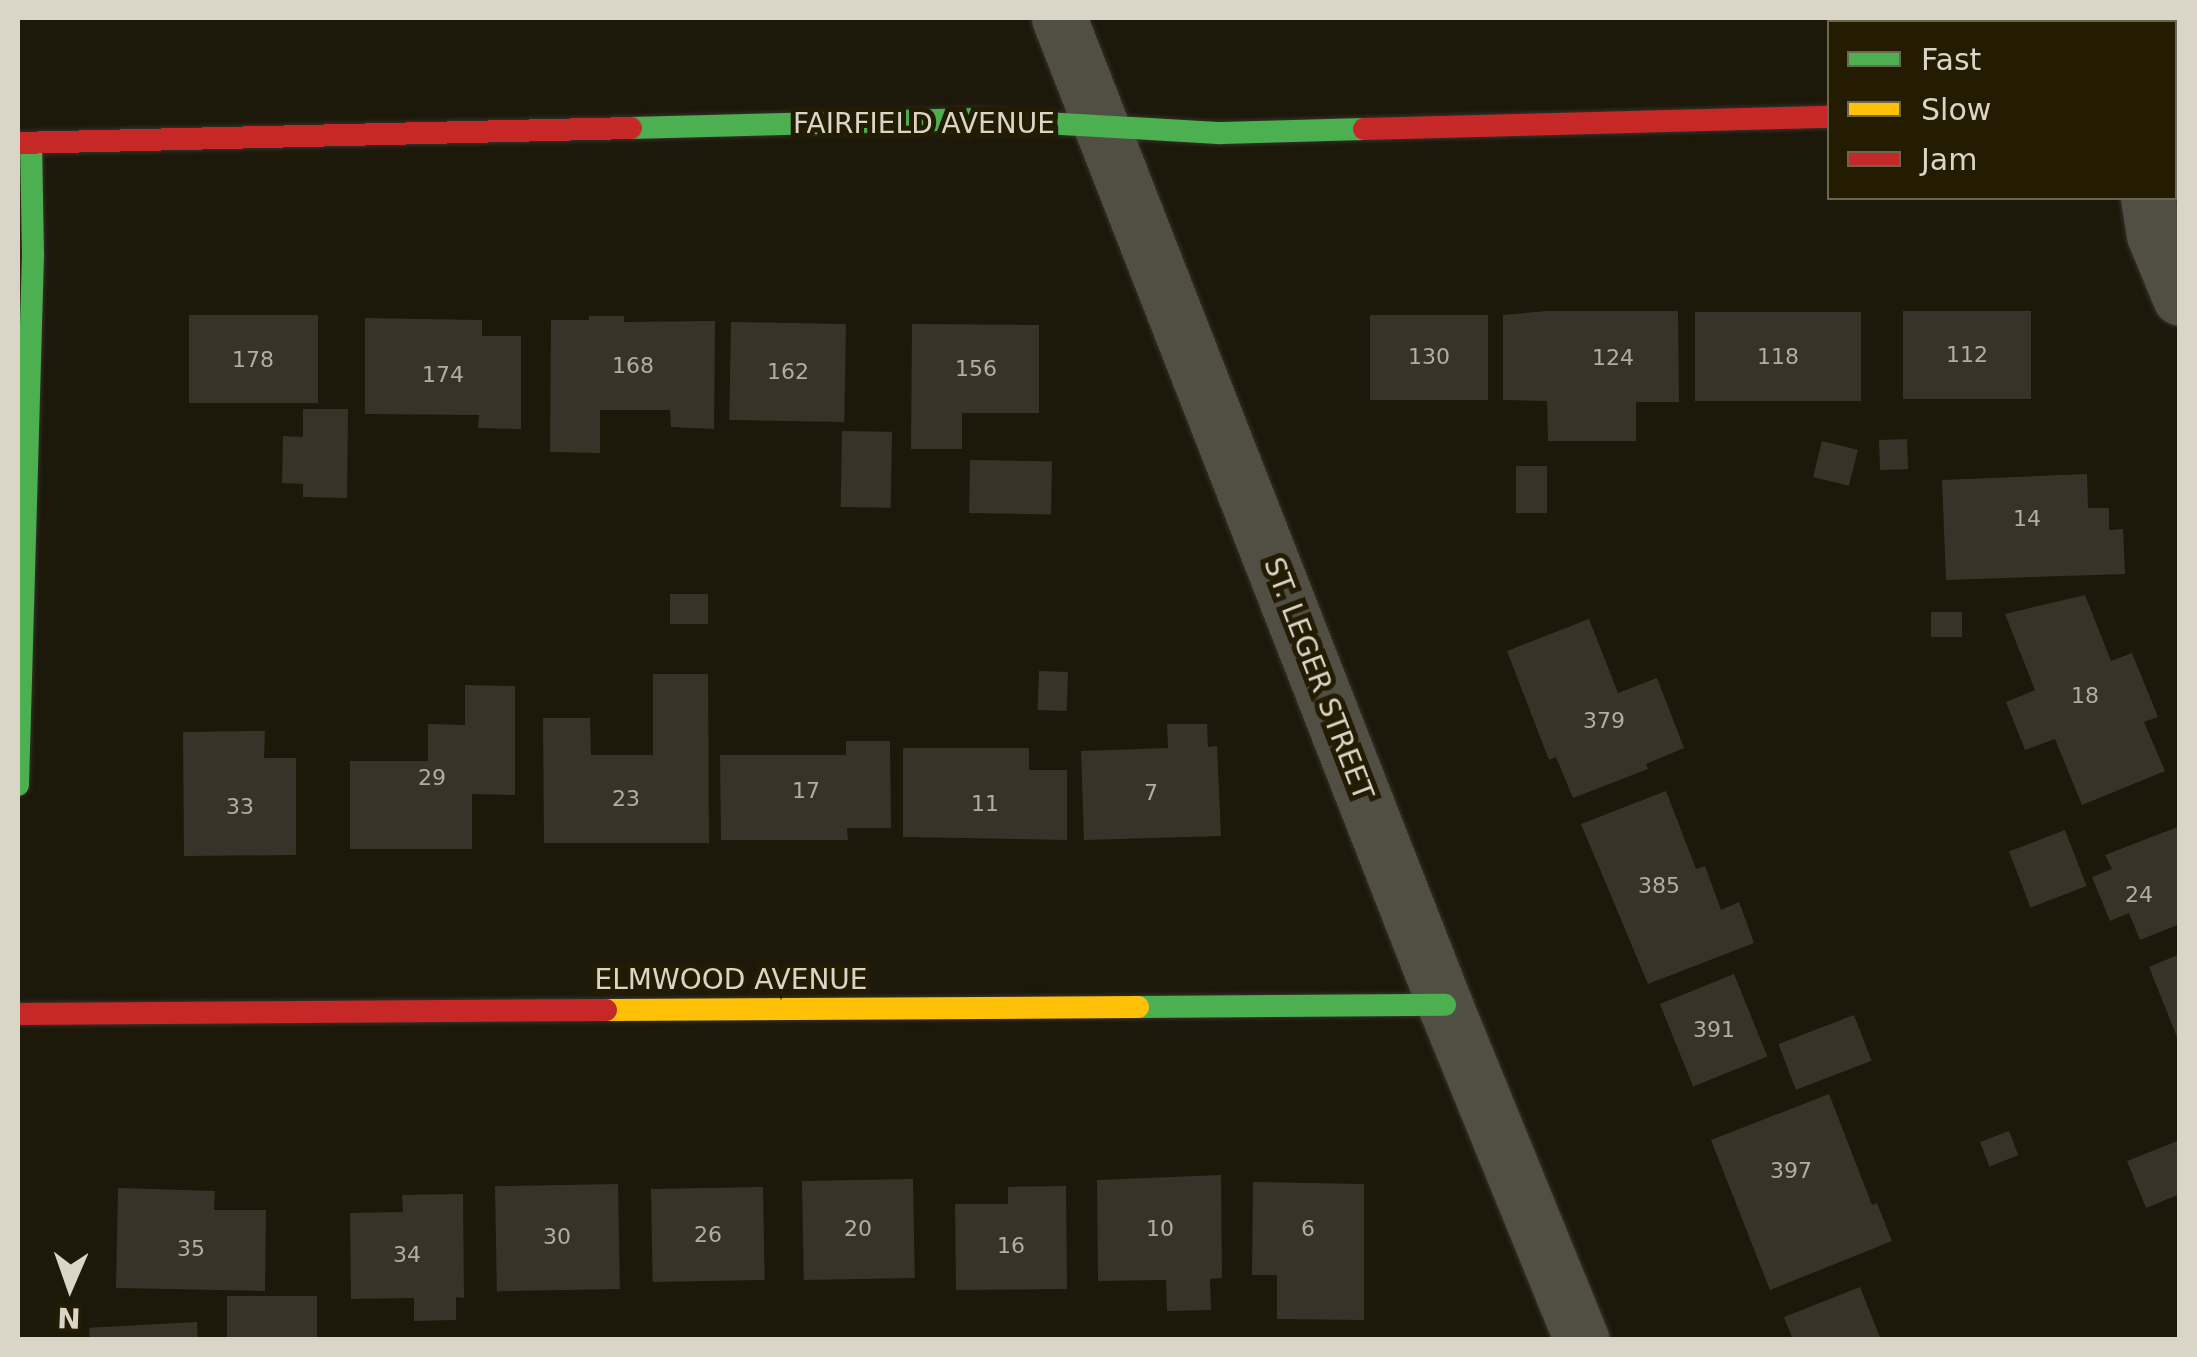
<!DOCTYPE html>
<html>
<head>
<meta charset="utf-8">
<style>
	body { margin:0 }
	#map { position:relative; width:2197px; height:1357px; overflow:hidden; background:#1c180a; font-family:"DejaVu Sans",sans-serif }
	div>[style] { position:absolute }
	.building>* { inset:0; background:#383328; transform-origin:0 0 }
	.roads { filter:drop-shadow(0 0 2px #35322a) drop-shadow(0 0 2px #35322a) }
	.street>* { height:55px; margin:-27.5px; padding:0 27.5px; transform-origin:27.5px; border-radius:27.5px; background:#514e43 }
	.fast>* { height:22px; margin:-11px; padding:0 11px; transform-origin:11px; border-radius:11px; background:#4caf50 }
	.slow>* { height:22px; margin:-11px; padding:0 11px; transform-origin:11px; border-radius:11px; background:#ffc107 }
	.jam>* { height:22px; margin:-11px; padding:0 11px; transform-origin:11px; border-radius:11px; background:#c62828 }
	span { translate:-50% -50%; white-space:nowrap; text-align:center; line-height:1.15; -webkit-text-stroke:10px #231c03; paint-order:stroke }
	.number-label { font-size:22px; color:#b2ad9f }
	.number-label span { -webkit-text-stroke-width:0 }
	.street-label { font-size:28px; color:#dad6c7 }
	.frame { position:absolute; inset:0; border:20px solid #dad6c7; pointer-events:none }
	.legend { position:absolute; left:1827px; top:20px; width:350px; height:180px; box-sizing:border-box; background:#231c03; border:2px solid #6c6651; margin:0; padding:12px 18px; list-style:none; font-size:30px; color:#dad6c7 }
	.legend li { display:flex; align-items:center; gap:20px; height:50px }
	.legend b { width:50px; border:2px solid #6c6651 }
	.north { position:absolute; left:20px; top:1237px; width:100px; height:100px; -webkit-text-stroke:8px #231c03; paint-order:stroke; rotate:182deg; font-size:28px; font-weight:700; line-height:40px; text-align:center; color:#dad6c7 }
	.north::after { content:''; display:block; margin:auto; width:35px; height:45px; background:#dad6c7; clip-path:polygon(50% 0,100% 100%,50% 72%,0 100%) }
</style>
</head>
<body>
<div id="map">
	<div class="building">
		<i style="clip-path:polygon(1547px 311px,1678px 311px,1679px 402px,1636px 402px,1636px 441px,1548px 441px,1547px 401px,1503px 400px,1503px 315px)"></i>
		<i style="left:1903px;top:311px;width:128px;height:88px"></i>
		<i style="left:1695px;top:312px;width:166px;height:89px"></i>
		<i style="left:189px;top:315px;width:129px;height:88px"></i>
		<i style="left:1370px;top:315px;width:118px;height:85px"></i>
		<i style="clip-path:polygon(589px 316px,624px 316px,624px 322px,715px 321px,714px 429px,671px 427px,670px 410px,600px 410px,600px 453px,550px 452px,551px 320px,589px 320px)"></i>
		<i style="clip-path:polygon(365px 318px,482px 320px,482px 336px,521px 336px,521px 429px,478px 428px,479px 415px,365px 414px)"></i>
		<i style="left:731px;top:322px;width:115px;height:98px;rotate:1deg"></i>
		<i style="clip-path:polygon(912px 324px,1039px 325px,1039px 413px,962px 413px,962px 449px,911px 449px)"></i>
		<i style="clip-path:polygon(303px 409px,348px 409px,347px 498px,303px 497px,303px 484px,282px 483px,283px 436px,303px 437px)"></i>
		<i style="left:842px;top:431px;width:50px;height:76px;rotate:1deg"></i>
		<i style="left:1907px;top:439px;width:30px;height:28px;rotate:88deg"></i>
		<i style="left:1822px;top:441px;width:37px;height:37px;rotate:14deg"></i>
		<i style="left:970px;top:460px;width:82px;height:53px;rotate:1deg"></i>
		<i style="left:1516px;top:466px;width:31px;height:47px"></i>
		<i style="clip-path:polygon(2087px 474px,2088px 508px,2109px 508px,2109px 530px,2123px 529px,2125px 574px,1946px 580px,1942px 480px)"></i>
		<i style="left:708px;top:594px;width:30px;height:38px;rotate:90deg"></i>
		<i style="clip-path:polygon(2085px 595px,2111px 661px,2132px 653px,2158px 717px,2144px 722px,2165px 771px,2082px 805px,2055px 739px,2025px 750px,2006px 702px,2035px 690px,2005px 614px)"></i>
		<i style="left:1931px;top:612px;width:31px;height:25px"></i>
		<i style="clip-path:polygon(1589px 619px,1618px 693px,1657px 678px,1684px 748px,1646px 764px,1648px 769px,1573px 798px,1556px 757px,1549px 760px,1507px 651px)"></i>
		<i style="left:1039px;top:671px;width:29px;height:39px;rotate:2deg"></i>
		<i style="clip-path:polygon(653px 674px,708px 674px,709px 843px,544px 843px,543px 718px,590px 718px,591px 755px,653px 755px)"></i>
		<i style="clip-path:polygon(465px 685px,515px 686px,515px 795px,472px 794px,472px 849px,350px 849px,350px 761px,428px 761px,428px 724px,465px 725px)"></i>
		<i style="clip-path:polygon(1167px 724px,1207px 724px,1208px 747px,1217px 746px,1221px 836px,1084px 840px,1081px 751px,1168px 748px)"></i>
		<i style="clip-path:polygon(265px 731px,264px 758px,296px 758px,296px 855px,184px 856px,183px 732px)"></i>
		<i style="clip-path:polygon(846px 741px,890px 741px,891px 828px,847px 828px,848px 840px,721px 840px,720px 755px,846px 755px)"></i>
		<i style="clip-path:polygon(903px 748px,1029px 748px,1029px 770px,1067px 770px,1067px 840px,903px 837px)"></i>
		<i style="clip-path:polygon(1666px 791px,1696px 869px,1705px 866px,1721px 910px,1739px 902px,1754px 943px,1648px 984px,1581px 824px)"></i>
		<i style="clip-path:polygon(2180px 826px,2180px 924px,2140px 940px,2129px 913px,2110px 921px,2092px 877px,2112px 869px,2105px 855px)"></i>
		<i style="left:2065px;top:830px;width:60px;height:60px;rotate:69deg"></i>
		<i style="clip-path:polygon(2180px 954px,2180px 1042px,2179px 1042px,2149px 967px)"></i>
		<i style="left:1734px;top:974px;width:89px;height:80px;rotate:68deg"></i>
		<i style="left:1854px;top:1015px;width:49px;height:81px;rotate:69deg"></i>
		<i style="clip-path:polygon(1829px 1094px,1872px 1205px,1877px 1203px,1892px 1241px,1770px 1290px,1711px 1140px)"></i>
		<i style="left:2009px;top:1131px;width:26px;height:31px;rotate:69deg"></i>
		<i style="clip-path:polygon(2180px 1140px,2180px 1194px,2146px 1208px,2127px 1161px)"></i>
		<i style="clip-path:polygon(1221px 1175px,1222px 1278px,1210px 1279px,1211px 1310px,1167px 1311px,1166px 1280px,1098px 1281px,1097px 1180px)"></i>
		<i style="left:913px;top:1179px;width:99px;height:111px;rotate:89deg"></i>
		<i style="clip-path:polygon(1253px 1182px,1364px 1184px,1364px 1320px,1277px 1319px,1277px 1275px,1252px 1275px)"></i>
		<i style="left:618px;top:1184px;width:105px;height:123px;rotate:89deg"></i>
		<i style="clip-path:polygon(1066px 1186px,1067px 1289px,956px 1290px,955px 1204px,1008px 1204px,1008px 1187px)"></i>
		<i style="left:763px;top:1187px;width:93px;height:112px;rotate:89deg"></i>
		<i style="clip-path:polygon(118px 1188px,215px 1191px,214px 1210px,266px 1210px,265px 1291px,116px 1288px)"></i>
		<i style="clip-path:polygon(463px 1194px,464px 1298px,456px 1297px,456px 1320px,414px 1321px,414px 1298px,351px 1299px,350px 1213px,403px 1212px,402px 1195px)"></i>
		<i style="clip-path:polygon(1860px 1287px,1881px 1340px,1793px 1340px,1784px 1317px)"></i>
		<i style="left:227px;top:1296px;width:90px;height:44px"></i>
		<i style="left:197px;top:1322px;width:18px;height:108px;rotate:87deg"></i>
	</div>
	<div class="roads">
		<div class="street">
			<i style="left:1059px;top:18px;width:1060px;rotate:68.64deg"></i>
			<i style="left:1445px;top:1005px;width:362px;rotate:67.8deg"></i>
			<i style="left:2174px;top:103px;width:6px"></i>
			<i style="left:2148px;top:198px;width:37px;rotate:81deg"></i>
			<i style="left:2154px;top:235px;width:68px;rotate:67.6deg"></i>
		</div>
		<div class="fast">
			<i style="left:631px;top:128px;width:345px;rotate:-1.5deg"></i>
			<i style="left:976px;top:119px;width:246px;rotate:3.3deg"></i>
			<i style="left:1222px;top:133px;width:142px;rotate:-1.6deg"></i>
			<i style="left:18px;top:785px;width:530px;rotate:-88.38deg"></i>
			<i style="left:33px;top:255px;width:112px;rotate:-91deg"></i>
			<i style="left:1138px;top:1007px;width:307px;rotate:-0.4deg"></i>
		</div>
		<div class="slow">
			<i style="left:606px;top:1010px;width:532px;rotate:-0.32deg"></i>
		</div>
		<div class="jam">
			<i style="left:1364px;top:129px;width:466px;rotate:-1.5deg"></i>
			<i style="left:18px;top:143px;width:613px;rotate:-1.4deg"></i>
			<i style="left:18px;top:1014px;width:588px;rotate:-0.39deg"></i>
		</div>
	</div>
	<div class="number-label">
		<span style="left:1967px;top:355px">112</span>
		<span style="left:1429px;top:357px">130</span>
		<span style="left:1778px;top:357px">118</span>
		<span style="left:1613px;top:358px">124</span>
		<span style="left:253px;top:360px">178</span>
		<span style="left:633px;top:366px">168</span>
		<span style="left:976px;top:369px">156</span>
		<span style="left:788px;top:372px">162</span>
		<span style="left:443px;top:375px">174</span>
		<span style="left:2027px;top:519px">14</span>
		<span style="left:2085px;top:696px">18</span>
		<span style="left:1604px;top:721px">379</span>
		<span style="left:432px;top:778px">29</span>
		<span style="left:806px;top:791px">17</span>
		<span style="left:1151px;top:793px">7</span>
		<span style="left:626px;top:799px">23</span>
		<span style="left:985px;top:804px">11</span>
		<span style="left:240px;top:807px">33</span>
		<span style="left:1659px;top:886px">385</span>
		<span style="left:2139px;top:895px">24</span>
		<span style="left:1714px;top:1030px">391</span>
		<span style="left:1791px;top:1171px">397</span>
		<span style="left:858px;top:1229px">20</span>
		<span style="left:1160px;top:1229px">10</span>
		<span style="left:1308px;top:1229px">6</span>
		<span style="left:708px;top:1235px">26</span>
		<span style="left:557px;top:1237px">30</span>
		<span style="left:1011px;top:1246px">16</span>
		<span style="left:191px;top:1249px">35</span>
		<span style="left:407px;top:1255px">34</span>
	</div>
	<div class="street-label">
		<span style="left:924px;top:124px">FAIRFIELD AVENUE</span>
		<span style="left:1318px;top:679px;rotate:69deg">ST. LEGER STREET</span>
		<span style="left:731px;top:980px">ELMWOOD AVENUE</span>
	</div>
	<div class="frame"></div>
	<ul class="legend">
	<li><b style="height:12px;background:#4caf50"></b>Fast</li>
	<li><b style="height:12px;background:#ffc107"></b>Slow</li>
	<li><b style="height:12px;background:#c62828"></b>Jam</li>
	</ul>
	<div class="north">N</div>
</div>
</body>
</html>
